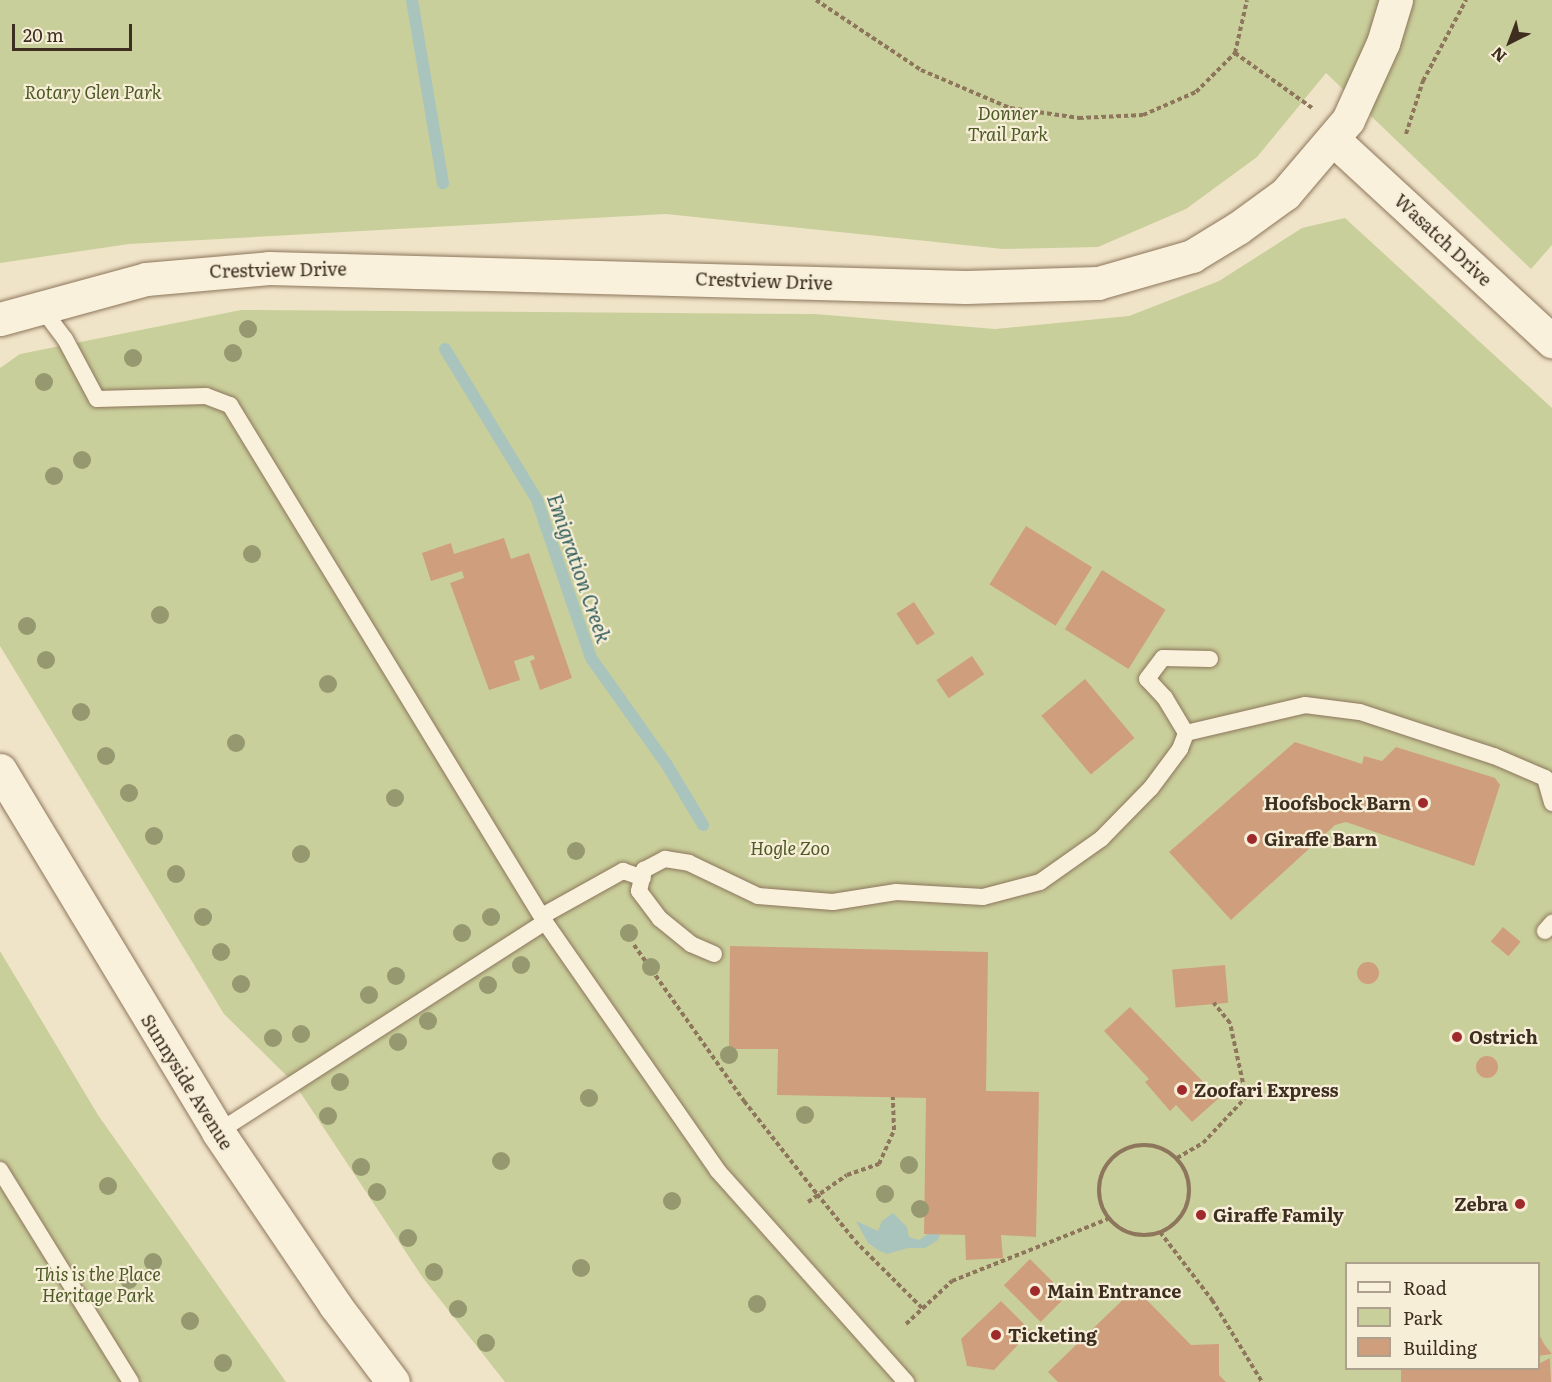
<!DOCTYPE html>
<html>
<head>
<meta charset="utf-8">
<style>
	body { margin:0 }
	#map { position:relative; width:1552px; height:1382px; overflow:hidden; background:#f0e4c8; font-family:Literata,serif }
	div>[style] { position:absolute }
	.green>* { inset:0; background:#c9cf9b }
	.water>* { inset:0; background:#a9c4bc }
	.stream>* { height:12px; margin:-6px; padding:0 6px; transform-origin:6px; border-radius:6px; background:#a9c4bc }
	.building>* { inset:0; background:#cf9f7d; transform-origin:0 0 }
	.round { border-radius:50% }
	.path>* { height:4px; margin-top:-2px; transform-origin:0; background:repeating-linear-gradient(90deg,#8d765c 0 4.5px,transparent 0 7.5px) }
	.path>.ring { margin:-2px; padding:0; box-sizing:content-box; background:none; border:4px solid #8d765c; border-radius:50% }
	.roads { filter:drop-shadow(0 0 2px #8d765c) drop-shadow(0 0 2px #8d765c) }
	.service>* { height:16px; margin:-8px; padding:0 8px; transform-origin:8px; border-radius:8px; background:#faf1dc }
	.minor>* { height:33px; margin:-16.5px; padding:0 16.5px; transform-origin:16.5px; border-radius:16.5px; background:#faf1dc }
	.tertiary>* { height:33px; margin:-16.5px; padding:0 16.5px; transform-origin:16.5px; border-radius:16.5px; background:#faf1dc }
	.secondary>* { height:33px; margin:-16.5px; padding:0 16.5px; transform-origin:16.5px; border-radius:16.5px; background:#faf1dc }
	.trees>* { width:18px; height:18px; margin:-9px; border-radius:50%; background:#96986f }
	.dots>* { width:16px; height:16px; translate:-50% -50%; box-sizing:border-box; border:3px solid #f7eed8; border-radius:50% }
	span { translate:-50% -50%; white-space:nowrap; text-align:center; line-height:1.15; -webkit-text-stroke:4.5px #f7eed8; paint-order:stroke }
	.park-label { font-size:18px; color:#4d5a26; font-style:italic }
	.street-label { font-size:18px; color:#3d2e20 }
	.poi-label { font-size:18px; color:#3d2e20; font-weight:700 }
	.right { translate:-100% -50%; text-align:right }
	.left { translate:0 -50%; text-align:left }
	.water-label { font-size:20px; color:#2f5d5a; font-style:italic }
	.legend { position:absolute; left:1345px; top:1262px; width:195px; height:108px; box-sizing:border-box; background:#f7eed8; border:2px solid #ada18e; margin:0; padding:8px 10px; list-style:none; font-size:18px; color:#3d2e20 }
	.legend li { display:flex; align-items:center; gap:12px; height:30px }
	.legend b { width:30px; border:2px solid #ada18e }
	.north { position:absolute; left:1480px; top:12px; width:60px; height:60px; -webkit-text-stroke:4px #f7eed8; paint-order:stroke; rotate:222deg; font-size:16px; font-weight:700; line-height:24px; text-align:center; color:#3d2e20 }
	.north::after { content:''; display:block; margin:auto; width:21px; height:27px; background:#3d2e20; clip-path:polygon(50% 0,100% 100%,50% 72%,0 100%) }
	.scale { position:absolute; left:12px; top:24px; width:120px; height:27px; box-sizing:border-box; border:3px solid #3d2e20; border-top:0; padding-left:8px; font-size:18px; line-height:21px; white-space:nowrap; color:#3d2e20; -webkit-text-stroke:4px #f7eed8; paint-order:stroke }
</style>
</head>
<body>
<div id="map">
	<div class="green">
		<i style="clip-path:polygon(0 0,1552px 0,1552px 245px,1531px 269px,1326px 73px,1257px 157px,1186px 209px,1098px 247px,1003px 249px,666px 214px,129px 244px,0 263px)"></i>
		<i style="clip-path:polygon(evenodd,1345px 218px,1552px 408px,1552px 1382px,505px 1382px,423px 1278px,294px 1083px,224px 1014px,0 646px,0 368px,20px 354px,241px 310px,815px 314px,995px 329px,1129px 316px,1219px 281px,1302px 228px,1345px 218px,1346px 1264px,1538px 1264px,1538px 1368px,1346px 1368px,1346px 1264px)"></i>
		<i style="clip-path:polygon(0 951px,98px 1115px,286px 1382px,0 1382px)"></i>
	</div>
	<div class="water">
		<i style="clip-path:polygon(893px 1213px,907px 1227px,909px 1237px,919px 1240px,928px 1234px,940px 1234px,938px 1240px,925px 1248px,908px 1248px,887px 1254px,878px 1250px,868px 1243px,856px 1221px,878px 1231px,882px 1221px)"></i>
	</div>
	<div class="stream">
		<i style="left:412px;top:0;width:186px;rotate:80.4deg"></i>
		<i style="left:445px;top:349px;width:177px;rotate:58.6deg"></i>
		<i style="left:537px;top:500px;width:167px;rotate:71.1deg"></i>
		<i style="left:591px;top:658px;width:131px;rotate:54.6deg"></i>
		<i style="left:667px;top:765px;width:70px;rotate:59deg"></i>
	</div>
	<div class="building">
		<i style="left:1026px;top:526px;width:78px;height:69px;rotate:32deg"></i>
		<i style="clip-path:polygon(504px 538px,511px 559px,529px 553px,572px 678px,540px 690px,530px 661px,535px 659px,533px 655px,514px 661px,520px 680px,489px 690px,450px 583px,464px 578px,462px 571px,431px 581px,422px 553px,451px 543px,454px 554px)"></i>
		<i style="left:1102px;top:570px;width:75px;height:70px;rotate:32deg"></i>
		<i style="left:914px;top:602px;width:38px;height:21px;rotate:57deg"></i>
		<i style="left:972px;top:656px;width:22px;height:43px;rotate:56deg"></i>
		<i style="left:1085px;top:679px;width:77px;height:57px;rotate:50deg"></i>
		<i style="clip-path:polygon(1295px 742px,1362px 764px,1364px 756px,1382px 761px,1396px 747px,1495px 778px,1500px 785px,1474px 866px,1346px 822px,1335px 825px,1231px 920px,1169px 852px)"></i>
		<i style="left:1503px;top:927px;width:23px;height:19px;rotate:40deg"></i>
		<i style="clip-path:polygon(730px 946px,988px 952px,986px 1091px,1039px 1092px,1036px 1237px,1001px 1235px,1003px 1258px,966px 1260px,965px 1235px,924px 1234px,926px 1098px,777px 1095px,778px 1049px,729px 1049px)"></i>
		<i class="round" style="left:1357px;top:962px;width:22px;height:22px"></i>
		<i style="left:1225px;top:965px;width:38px;height:53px;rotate:85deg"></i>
		<i style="clip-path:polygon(1130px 1007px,1219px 1098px,1192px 1122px,1176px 1105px,1170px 1111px,1145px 1082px,1149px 1079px,1104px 1031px)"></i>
		<i class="round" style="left:1476px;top:1056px;width:22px;height:22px"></i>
		<i style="left:1030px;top:1259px;width:52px;height:37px;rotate:45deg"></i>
		<i style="clip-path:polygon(1135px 1288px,1191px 1345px,1219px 1344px,1219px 1375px,1226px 1382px,1058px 1382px,1048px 1372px)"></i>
		<i style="clip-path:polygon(1001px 1301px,1031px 1331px,994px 1370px,967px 1366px,961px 1339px)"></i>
		<i style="clip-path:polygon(1538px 1332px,1544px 1344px,1552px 1354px,1538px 1356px)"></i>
		<i style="clip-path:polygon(1550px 1358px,1551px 1382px,1401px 1382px,1401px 1368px,1538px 1368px,1538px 1364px)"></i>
	</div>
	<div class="path">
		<i style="left:816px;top:0;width:126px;rotate:33.7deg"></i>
		<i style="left:921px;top:70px;width:97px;rotate:23.1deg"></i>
		<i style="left:1010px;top:108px;width:70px;rotate:8.2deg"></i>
		<i style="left:1079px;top:118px;width:64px;rotate:-2.7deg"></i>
		<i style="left:1143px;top:115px;width:58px;rotate:-23.5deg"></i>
		<i style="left:1196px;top:92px;width:55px;rotate:-45deg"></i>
		<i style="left:1235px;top:53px;width:54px;rotate:-77.2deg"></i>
		<i style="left:1235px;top:53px;width:95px;rotate:35.5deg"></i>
		<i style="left:1406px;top:134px;width:56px;rotate:-72.2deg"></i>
		<i style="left:1423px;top:81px;width:92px;rotate:-62deg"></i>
		<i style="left:634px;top:945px;width:191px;rotate:54.8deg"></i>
		<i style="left:744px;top:1101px;width:118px;rotate:51.9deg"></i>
		<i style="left:817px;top:1194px;width:60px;rotate:51deg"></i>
		<i style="left:855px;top:1241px;width:95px;rotate:45deg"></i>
		<i class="ring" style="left:1099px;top:1145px;width:86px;height:86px"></i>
		<i style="left:1177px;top:1158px;width:30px;rotate:-30deg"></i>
		<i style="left:1203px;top:1143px;width:63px;rotate:-46.9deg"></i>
		<i style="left:1246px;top:1097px;width:76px;rotate:-102.2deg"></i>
		<i style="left:1230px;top:1023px;width:26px;rotate:-129deg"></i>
		<i style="left:808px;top:1202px;width:47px;rotate:-34.7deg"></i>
		<i style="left:847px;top:1175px;width:34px;rotate:-19deg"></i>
		<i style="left:879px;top:1164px;width:37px;rotate:-66deg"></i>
		<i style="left:894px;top:1130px;width:33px;rotate:-92deg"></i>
		<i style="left:1160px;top:1232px;width:86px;rotate:52.6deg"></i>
		<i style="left:1212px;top:1300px;width:96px;rotate:58.6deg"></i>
		<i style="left:906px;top:1324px;width:63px;rotate:-43.1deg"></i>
		<i style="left:952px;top:1281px;width:170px;rotate:-21.7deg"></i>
	</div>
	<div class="roads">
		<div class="service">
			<i style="left:40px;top:306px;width:41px;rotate:52.9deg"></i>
			<i style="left:65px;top:339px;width:68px;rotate:61.9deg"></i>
			<i style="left:97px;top:399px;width:109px;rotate:-1.6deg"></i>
			<i style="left:206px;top:396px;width:26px;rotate:21deg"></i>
			<i style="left:230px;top:405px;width:605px;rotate:58.65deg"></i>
			<i style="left:545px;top:922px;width:389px;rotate:147.3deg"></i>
			<i style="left:1186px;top:733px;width:122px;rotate:-13.2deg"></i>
			<i style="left:1305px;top:705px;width:55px;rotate:7.3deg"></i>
			<i style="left:1360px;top:712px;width:141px;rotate:18.2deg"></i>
			<i style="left:1494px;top:756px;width:56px;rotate:23.3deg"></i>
			<i style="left:1545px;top:778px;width:26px;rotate:74deg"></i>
			<i style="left:542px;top:916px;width:93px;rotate:-29.1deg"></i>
			<i style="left:623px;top:871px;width:21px;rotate:19deg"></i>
			<i style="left:545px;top:922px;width:303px;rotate:55.2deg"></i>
			<i style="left:718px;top:1171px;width:283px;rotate:48.3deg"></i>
			<i style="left:1545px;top:931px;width:11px;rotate:-49deg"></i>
			<i style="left:714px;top:954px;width:25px;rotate:-157deg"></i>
			<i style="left:691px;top:944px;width:40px;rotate:-141deg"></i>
			<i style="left:660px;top:919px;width:35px;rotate:-127deg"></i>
			<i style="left:639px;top:891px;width:22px;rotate:-77deg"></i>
			<i style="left:644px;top:870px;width:24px;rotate:-28deg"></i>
			<i style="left:665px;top:859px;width:24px;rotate:9deg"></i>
			<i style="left:689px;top:863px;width:76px;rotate:25.6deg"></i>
			<i style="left:758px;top:896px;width:75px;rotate:4.6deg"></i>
			<i style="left:833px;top:902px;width:64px;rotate:-9deg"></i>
			<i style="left:896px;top:892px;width:87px;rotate:3.3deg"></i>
			<i style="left:983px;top:897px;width:59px;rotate:-14.7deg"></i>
			<i style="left:1040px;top:882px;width:75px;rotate:-35.2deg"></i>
			<i style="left:1101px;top:839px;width:71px;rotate:-45.6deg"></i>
			<i style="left:1151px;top:788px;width:49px;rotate:-53.4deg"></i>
			<i style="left:1180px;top:749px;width:17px;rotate:-69deg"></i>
			<i style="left:1186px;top:733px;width:41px;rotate:-121deg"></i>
			<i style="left:1165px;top:698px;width:26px;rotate:-133deg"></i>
			<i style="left:1147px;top:679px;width:26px;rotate:-53deg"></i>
			<i style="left:1163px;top:658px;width:47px;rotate:1.2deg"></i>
			<i style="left:0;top:1170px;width:249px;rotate:58.3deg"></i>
		</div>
		<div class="minor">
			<i style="left:1334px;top:140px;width:297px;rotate:42.7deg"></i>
		</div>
		<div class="tertiary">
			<i style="left:0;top:319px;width:151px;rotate:-15.3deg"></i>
			<i style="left:146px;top:279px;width:123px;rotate:-5.1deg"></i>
			<i style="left:269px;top:268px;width:697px;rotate:1.56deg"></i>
			<i style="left:966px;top:287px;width:132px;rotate:-1.7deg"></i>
			<i style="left:1098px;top:283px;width:98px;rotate:-16deg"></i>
			<i style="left:1192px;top:256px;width:54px;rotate:-31.3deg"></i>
			<i style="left:1238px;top:228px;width:58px;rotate:-35.9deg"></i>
			<i style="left:1285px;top:194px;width:97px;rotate:-49.6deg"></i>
			<i style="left:1348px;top:120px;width:85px;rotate:-65.6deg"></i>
			<i style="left:1383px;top:43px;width:45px;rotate:-73.2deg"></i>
		</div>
		<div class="secondary">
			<i style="left:0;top:770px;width:423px;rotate:58.9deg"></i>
			<i style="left:218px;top:1132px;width:209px;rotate:55.9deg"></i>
			<i style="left:335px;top:1305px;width:96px;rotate:53deg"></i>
		</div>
	</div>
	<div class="trees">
		<i style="left:248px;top:329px"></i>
		<i style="left:233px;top:353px"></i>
		<i style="left:133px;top:358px"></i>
		<i style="left:44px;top:382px"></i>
		<i style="left:82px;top:460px"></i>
		<i style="left:54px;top:476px"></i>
		<i style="left:252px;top:554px"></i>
		<i style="left:160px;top:615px"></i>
		<i style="left:27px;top:626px"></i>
		<i style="left:46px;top:660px"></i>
		<i style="left:328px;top:684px"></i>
		<i style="left:81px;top:712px"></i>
		<i style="left:236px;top:743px"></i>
		<i style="left:106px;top:756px"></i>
		<i style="left:129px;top:793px"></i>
		<i style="left:395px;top:798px"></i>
		<i style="left:154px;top:836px"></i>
		<i style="left:576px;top:851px"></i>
		<i style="left:301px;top:854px"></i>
		<i style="left:176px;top:874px"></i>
		<i style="left:203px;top:917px"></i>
		<i style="left:491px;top:917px"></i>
		<i style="left:462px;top:933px"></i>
		<i style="left:629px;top:933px"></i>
		<i style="left:221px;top:952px"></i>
		<i style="left:521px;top:965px"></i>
		<i style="left:651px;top:967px"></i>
		<i style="left:396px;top:976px"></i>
		<i style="left:241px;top:984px"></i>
		<i style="left:488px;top:985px"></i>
		<i style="left:369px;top:995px"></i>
		<i style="left:428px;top:1021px"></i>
		<i style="left:301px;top:1034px"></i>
		<i style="left:273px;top:1038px"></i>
		<i style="left:398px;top:1042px"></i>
		<i style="left:729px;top:1055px"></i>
		<i style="left:340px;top:1082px"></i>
		<i style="left:589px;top:1098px"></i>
		<i style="left:805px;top:1115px"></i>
		<i style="left:328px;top:1116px"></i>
		<i style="left:501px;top:1161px"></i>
		<i style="left:909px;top:1165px"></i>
		<i style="left:361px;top:1167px"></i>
		<i style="left:108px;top:1186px"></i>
		<i style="left:377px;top:1192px"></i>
		<i style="left:885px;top:1194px"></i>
		<i style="left:672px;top:1201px"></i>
		<i style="left:920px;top:1209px"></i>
		<i style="left:408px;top:1238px"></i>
		<i style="left:153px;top:1262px"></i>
		<i style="left:581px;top:1268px"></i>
		<i style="left:434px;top:1272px"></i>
		<i style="left:129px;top:1280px"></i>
		<i style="left:757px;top:1304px"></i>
		<i style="left:458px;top:1309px"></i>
		<i style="left:190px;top:1321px"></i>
		<i style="left:486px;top:1343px"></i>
		<i style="left:223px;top:1363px"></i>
	</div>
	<div class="dots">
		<i style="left:1423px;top:803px;background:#9e2a2b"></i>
		<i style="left:1252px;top:839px;background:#9e2a2b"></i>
		<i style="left:1457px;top:1037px;background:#9e2a2b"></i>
		<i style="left:1182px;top:1090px;background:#9e2a2b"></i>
		<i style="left:1520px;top:1204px;background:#9e2a2b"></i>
		<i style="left:1201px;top:1215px;background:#9e2a2b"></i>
		<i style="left:1035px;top:1291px;background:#9e2a2b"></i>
		<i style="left:996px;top:1335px;background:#9e2a2b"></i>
	</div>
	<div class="park-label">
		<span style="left:93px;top:92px">Rotary Glen Park</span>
		<span style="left:1008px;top:124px">Donner<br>Trail Park</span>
		<span style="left:790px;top:848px">Hogle Zoo</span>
		<span style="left:98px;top:1285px">This is the Place<br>Heritage Park</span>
	</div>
	<div class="street-label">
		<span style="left:1443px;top:240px;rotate:43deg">Wasatch Drive</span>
		<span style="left:278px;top:270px;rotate:-1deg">Crestview Drive</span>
		<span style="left:764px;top:281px;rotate:2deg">Crestview Drive</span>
		<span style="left:187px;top:1082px;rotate:58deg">Sunnyside Avenue</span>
	</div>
	<div class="poi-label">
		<span class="right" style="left:1411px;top:803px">Hoofsbock Barn</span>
		<span class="left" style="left:1264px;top:839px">Giraffe Barn</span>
		<span class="left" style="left:1469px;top:1037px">Ostrich</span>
		<span class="left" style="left:1194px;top:1090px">Zoofari Express</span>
		<span class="right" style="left:1508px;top:1204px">Zebra</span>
		<span class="left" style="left:1213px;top:1215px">Giraffe Family</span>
		<span class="left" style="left:1047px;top:1291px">Main Entrance</span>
		<span class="left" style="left:1008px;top:1335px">Ticketing</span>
	</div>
	<div class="water-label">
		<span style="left:580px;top:568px;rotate:71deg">Emigration Creek</span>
	</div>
	<ul class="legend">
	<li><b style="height:8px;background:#faf1dc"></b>Road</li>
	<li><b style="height:16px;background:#c9cf9b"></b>Park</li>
	<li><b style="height:16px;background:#cf9f7d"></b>Building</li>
	</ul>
	<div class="north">N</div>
	<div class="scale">20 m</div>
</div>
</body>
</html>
